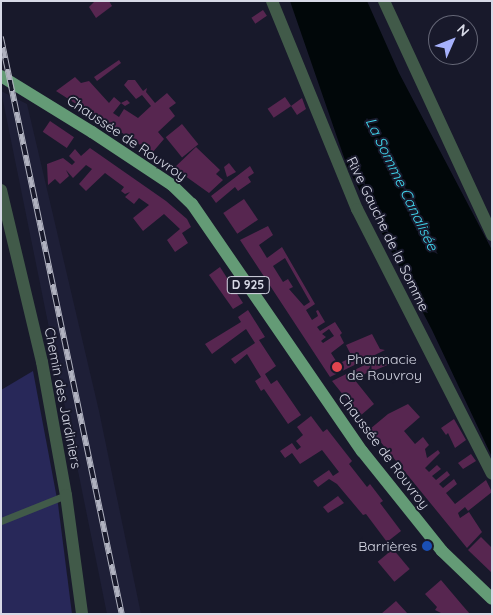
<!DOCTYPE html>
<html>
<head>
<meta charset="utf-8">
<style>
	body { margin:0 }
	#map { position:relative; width:493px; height:615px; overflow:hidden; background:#18192b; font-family:Quicksand,sans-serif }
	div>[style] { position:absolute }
	.built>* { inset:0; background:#1e1f37 }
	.green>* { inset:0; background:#282859 }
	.water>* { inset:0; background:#010709 }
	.building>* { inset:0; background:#572650; transform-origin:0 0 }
	.service>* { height:7px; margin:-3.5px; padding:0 3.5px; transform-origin:3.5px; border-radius:3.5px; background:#415a49 }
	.minor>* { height:12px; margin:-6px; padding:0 6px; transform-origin:6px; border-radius:6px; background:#415a49 }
	.primary>* { height:12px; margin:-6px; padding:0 6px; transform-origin:6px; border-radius:6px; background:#649b76 }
	.rail>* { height:5.5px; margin-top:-2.75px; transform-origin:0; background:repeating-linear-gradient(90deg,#18192b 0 11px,#b0b2c0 0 22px); box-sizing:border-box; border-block:1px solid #b0b2c0 }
	.dots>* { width:14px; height:14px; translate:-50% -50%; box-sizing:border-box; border:2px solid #18192b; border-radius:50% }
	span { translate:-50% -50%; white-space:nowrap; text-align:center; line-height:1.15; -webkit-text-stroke:4px #18192b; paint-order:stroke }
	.shield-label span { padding:1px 4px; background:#18192b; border:1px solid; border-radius:4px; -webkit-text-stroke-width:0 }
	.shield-label { font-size:12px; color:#d7d9e6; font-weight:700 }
	.street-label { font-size:14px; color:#d7d9e6 }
	.poi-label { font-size:14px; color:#d7d9e6 }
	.left { translate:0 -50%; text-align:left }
	.right { translate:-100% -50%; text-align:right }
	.water-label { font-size:15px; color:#40d5ec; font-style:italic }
	.frame { position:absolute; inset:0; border:2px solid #d7d9e6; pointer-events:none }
	.north { position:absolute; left:428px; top:15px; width:50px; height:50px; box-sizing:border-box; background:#18192b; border:1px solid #646676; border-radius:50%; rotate:46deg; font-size:14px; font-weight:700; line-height:20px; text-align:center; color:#d7d9e6 }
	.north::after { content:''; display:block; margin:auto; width:18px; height:22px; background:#a6b1fc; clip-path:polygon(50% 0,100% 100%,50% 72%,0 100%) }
</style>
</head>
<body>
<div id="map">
	<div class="built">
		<i style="clip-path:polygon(1px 91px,27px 104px,99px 411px,141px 614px,107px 614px)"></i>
	</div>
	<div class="green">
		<i style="clip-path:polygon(33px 371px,58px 504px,72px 614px,1px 614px,1px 390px)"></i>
	</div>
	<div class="water">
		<i style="clip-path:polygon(290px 1px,367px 1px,399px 73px,492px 250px,492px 457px,432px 330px,347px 166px)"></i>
	</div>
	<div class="building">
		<i style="clip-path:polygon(95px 1px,109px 1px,112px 6px,96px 18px,89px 7px)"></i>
		<i style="left:263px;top:10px;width:7px;height:14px;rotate:56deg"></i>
		<i style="clip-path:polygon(119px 60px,121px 63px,97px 81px,94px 77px)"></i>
		<i style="clip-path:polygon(75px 77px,81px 83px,89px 81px,109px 103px,114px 97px,121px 103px,127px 100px,130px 103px,125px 106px,121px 103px,113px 113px,119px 117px,124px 109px,138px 118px,151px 106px,142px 95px,136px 99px,124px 85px,128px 80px,135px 80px,143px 91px,147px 88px,146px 92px,155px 103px,167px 93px,176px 103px,169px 108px,175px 116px,158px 132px,164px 139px,152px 153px,56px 91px)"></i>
		<i style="left:285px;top:97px;width:11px;height:21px;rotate:56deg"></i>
		<i style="clip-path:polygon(302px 98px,306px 109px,297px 115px,291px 106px)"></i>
		<i style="left:50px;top:121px;width:29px;height:13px;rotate:34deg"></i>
		<i style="left:182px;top:124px;width:26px;height:21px;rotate:51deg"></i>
		<i style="clip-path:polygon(196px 147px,220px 170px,216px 174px,223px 180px,209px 193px,174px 168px)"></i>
		<i style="clip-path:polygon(90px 148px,166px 201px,187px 219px,191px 227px,182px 233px,188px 243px,175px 252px,167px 240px,180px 229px,164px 214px,143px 231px,133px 218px,149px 205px,139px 198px,134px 204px,125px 197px,130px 192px,125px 194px,121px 191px,124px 187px,105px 173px,86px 191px,79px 184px,92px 169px,86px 165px,73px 178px,66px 170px,69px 176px,60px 184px,55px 179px,48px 185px,47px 164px,63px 158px,72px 165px,75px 162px,69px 156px,75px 149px,81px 156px)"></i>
		<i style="clip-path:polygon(229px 163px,236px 172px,227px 177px,224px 167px)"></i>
		<i style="clip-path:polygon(250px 166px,254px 173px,248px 177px,251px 182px,238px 191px,235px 187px,216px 203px,211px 196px)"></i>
		<i style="left:244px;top:199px;width:25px;height:25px;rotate:56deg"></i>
		<i style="clip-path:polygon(evenodd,268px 226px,273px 235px,259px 245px,267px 258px,282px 247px,315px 304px,306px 310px,312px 320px,318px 316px,316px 311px,318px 310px,325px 322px,317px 327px,320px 331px,335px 322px,342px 333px,340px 335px,344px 343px,331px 353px,338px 364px,352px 357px,346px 345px,372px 334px,380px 349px,385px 350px,330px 377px,240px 240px,268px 226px,285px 258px,310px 302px,304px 306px,289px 289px,293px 287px,288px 279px,283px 282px,273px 266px,285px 258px,268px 226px,329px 329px,334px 336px,323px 343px,321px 341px,326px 337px,322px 334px,329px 329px)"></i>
		<i style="clip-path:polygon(220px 267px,243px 303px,233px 309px,209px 275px)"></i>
		<i style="clip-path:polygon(248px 310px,265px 337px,259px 340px,276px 366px,265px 374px,271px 384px,277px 380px,301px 415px,288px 424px,264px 389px,261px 391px,255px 381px,261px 377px,247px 354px,235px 364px,231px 359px,255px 343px,246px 329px,212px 354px,205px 344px,241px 322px,238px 317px)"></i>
		<i style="clip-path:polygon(385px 355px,390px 364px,354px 379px,374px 404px,360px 416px,332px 381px)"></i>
		<i style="clip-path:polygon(408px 404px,420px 417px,404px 431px,415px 444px,423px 437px,429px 445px,425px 449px,427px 458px,438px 450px,440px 453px,425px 468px,429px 472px,437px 465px,441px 469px,432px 476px,436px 480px,447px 471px,450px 475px,439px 484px,443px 488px,454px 479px,457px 484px,446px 493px,455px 504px,486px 480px,492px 492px,468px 511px,465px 507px,458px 513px,460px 518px,469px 512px,482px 532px,467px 548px,370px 429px,388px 414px)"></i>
		<i style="clip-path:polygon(311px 416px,323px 432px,327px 429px,352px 461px,349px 464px,367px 487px,370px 484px,383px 501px,380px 503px,401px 531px,387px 542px,366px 514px,363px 515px,337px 484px,329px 479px,318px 487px,313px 481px,329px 470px,333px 476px,339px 472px,322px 450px,300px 464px,292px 453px,285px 458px,280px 451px,292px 443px,297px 450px,301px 447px,296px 441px,303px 435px,297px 427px)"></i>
		<i style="clip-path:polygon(454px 419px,466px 440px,455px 448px,448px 433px,446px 435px,441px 428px)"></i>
		<i style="clip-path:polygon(471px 454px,476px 461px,463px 469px,458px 463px)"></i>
		<i style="clip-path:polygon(338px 496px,344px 503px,328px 513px,323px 507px)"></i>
		<i style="clip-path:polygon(481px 537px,492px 548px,492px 573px,468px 550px)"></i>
		<i style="left:393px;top:549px;width:26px;height:20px;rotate:50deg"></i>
		<i style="clip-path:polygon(441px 580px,463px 606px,470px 614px,443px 614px,435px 610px,437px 607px,425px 594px)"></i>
		<i style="clip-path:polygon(396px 601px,408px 614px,381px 614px)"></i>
	</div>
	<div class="service">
		<i style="left:1px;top:521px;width:70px;rotate:-21.8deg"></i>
	</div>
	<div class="minor">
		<i style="left:272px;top:1px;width:225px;rotate:67.8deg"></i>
		<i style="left:357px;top:209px;width:297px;rotate:63deg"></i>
		<i style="left:384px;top:1px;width:258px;rotate:65.2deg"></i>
		<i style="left:1px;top:190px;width:177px;rotate:76.6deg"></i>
		<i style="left:42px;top:362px;width:135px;rotate:79.8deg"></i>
		<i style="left:66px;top:495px;width:120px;rotate:82.3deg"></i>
	</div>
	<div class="primary">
		<i style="left:1px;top:76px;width:107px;rotate:31.6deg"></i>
		<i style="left:92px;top:132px;width:96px;rotate:33.5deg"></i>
		<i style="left:172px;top:185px;width:28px;rotate:44deg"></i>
		<i style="left:192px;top:204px;width:300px;rotate:55.5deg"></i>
		<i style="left:362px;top:451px;width:128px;rotate:51.3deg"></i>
		<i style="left:442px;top:551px;width:69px;rotate:43.8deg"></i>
	</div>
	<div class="rail">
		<i style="left:1px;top:37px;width:590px;rotate:78.16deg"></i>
	</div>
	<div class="dots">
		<i style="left:337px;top:367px;background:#e0444e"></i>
		<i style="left:427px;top:546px;background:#1a4fb4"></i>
	</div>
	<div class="shield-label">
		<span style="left:248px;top:285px">D 925</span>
	</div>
	<div class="street-label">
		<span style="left:127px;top:138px;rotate:34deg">Chaussée de Rouvroy</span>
		<span style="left:388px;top:234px;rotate:64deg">Rive Gauche de la Somme</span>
		<span style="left:63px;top:398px;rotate:79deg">Chemin des Jardiniers</span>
		<span style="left:384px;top:451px;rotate:53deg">Chaussée de Rouvroy</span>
	</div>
	<div class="poi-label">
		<span class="left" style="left:347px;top:367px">Pharmacie<br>de Rouvroy</span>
		<span class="right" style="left:417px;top:546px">Barrières</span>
	</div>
	<div class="water-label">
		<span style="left:402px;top:184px;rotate:64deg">La Somme Canalisée</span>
	</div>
	<div class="frame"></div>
	<div class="north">N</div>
</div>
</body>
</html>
